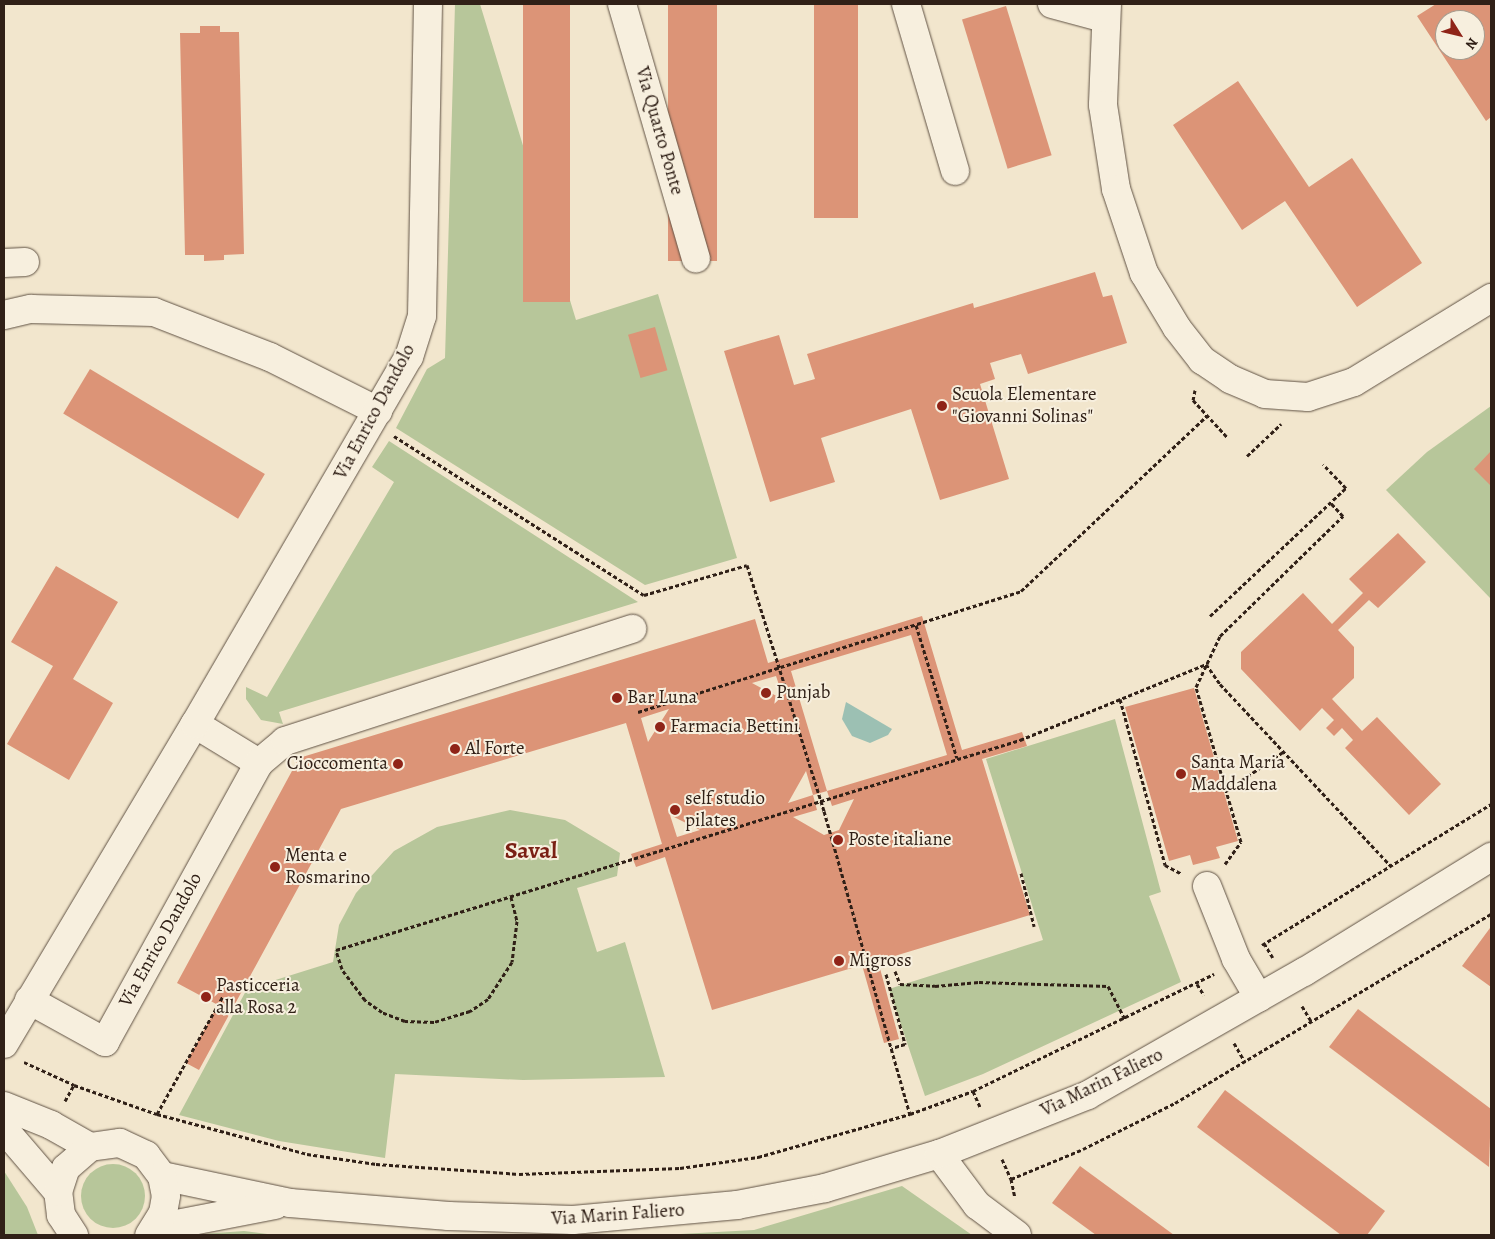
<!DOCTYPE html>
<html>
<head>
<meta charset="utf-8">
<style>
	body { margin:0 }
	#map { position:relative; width:1495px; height:1239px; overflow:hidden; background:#f2e6cd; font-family:Alegreya,serif }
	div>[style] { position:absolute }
	.green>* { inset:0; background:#b7c69a }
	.round { border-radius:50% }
	.water>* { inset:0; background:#9cc0b3 }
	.building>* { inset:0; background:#dc9477; transform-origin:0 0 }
	.path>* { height:3px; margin-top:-1.5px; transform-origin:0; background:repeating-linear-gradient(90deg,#302017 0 4px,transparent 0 6.5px) }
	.roads { filter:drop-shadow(0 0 1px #605244) drop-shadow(0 0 1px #605244) }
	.minor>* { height:28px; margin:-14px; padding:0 14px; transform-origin:14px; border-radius:14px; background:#f7efde }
	.dots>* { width:14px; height:14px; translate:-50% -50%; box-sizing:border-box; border:2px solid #f7efde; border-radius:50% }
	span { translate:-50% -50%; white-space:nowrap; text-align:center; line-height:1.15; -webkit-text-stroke:4px #f7efde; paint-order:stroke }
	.street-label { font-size:19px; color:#302017 }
	.poi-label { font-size:19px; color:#302017 }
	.left { translate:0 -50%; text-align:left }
	.right { translate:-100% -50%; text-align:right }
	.district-label { font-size:24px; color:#7a1f14; font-weight:700 }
	.frame { position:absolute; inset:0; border:5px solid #302017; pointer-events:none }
	.north { position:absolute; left:1435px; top:10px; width:50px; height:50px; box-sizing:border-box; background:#f7efde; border:1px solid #a79c8e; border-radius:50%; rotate:126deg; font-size:14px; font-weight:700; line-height:20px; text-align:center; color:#302017 }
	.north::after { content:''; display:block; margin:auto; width:18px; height:22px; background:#8f2418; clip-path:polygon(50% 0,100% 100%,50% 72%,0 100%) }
</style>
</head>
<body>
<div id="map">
	<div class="green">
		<i style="clip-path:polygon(455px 4px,480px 4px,576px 320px,658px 294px,737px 558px,645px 585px,396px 428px,427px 369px,445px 358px)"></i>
		<i style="clip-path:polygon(1491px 406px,1491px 599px,1386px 490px,1427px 452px)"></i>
		<i style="clip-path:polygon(389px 441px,638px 602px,279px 712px,283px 724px,261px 720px,246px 699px,246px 687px,267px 697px,394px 482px,372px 467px)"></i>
		<i style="clip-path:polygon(1115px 719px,1161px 892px,1149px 896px,1181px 982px,983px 1074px,925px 1096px,889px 989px,1043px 940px,986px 759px)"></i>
		<i style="clip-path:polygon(510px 810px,565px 820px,620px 853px,617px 876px,577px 888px,597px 952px,625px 942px,665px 1077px,523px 1080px,395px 1074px,385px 1158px,279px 1141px,179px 1115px,247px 989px,333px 962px,339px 925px,356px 893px,394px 851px,437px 827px)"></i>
		<i class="round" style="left:81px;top:1164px;width:64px;height:64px"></i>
		<i style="clip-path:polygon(4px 1171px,27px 1207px,38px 1235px,4px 1235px)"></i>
		<i style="clip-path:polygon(902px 1186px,972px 1235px,662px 1235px,754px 1230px)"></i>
		<i style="clip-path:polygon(244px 1231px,275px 1235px,201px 1235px,203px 1234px)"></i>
	</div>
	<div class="water">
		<i style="clip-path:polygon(846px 702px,892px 729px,888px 735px,870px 743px,852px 736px,842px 719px)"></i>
	</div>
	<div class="building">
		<i style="left:523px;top:4px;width:47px;height:298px"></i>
		<i style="left:668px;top:4px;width:49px;height:257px"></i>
		<i style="left:814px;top:4px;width:44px;height:214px"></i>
		<i style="clip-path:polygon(evenodd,1436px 4px,1491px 4px,1491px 117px,1486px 121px,1417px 16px,1436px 4px,1445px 20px,1475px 20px,1475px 50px,1445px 50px,1445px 20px)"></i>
		<i style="left:1006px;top:6px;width:156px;height:46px;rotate:73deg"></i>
		<i style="clip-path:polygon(200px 26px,220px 26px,220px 32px,239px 32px,244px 254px,224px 255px,224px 260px,204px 261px,204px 255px,185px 255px,180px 33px,200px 33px)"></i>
		<i style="clip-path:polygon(1238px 81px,1309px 187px,1352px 158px,1422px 263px,1357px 307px,1285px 201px,1242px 230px,1173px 125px)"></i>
		<i style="clip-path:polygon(1095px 272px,1103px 297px,1112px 295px,1127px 343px,1028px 374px,1021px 354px,990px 363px,995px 379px,980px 384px,1009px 479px,940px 500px,911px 409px,821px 438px,835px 482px,770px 502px,724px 351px,779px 335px,794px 385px,815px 379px,807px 354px,973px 303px,974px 308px)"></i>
		<i style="left:655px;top:327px;width:45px;height:28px;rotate:74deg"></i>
		<i style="left:90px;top:369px;width:204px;height:52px;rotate:31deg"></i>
		<i style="clip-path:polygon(1491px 451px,1491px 486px,1474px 469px)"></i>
		<i style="clip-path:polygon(1398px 533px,1426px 562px,1378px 608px,1369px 600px,1338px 630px,1354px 647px,1354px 678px,1332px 699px,1362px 731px,1377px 717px,1441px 784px,1409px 815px,1345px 748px,1353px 740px,1342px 728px,1334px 736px,1326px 728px,1334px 720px,1322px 708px,1300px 731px,1241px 669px,1241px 652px,1303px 593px,1332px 624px,1363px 593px,1349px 579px)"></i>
		<i style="clip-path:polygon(56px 566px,118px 602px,73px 679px,113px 703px,69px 780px,7px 744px,53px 666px,11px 642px)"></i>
		<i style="clip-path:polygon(evenodd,922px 616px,962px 750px,1022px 732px,1027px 746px,982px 759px,1030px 915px,878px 961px,899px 1039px,884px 1043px,862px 965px,712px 1010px,665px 857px,636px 867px,631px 854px,662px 844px,626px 723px,341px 809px,199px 1070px,186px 1063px,218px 1005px,177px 983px,299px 758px,755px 619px,768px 663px,922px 616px,911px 635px,947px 755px,827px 791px,832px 806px,854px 799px,839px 830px,824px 835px,793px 817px,817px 810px,813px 795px,788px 803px,806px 771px,813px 795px,827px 791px,791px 671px,911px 635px,922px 616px,776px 676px,784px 700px,752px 683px,776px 676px,922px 616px,669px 709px,648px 742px,641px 718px,669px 709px,922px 616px,670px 815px,700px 830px,677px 837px,670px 815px)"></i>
		<i style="clip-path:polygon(1194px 688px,1238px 841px,1216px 847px,1220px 858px,1193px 865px,1190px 855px,1169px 861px,1125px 707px)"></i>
		<i style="clip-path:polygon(1490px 928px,1491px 929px,1491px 987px,1462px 966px)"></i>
		<i style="clip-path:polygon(1358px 1009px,1491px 1109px,1489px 1167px,1329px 1047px)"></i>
		<i style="clip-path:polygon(1225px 1090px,1385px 1211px,1367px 1235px,1341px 1235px,1197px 1127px)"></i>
		<i style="clip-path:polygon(1080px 1166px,1174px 1235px,1096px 1235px,1052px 1203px)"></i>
	</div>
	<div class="path">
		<i style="left:1195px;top:390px;width:10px;rotate:101deg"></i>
		<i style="left:1193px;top:400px;width:50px;rotate:47.4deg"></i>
		<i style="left:394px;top:436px;width:296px;rotate:32.5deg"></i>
		<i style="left:644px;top:595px;width:107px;rotate:-16.2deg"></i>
		<i style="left:747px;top:565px;width:258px;rotate:72.6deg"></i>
		<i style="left:824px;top:811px;width:315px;rotate:74.2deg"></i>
		<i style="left:1247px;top:456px;width:47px;rotate:-43.3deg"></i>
		<i style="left:1210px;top:616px;width:187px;rotate:-43.3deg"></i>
		<i style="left:1346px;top:488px;width:33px;rotate:-134deg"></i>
		<i style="left:916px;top:625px;width:139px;rotate:72.9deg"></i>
		<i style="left:1206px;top:664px;width:24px;rotate:55deg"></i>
		<i style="left:1220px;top:684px;width:250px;rotate:46.8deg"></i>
		<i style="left:1120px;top:699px;width:172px;rotate:74.8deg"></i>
		<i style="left:1165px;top:865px;width:19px;rotate:28deg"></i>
		<i style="left:638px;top:712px;width:402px;rotate:-17.5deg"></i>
		<i style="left:1021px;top:591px;width:255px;rotate:-43.3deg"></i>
		<i style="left:1226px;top:791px;width:69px;rotate:-34.4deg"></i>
		<i style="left:1225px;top:864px;width:27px;rotate:-54deg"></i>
		<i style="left:1241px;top:842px;width:161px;rotate:-106.2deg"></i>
		<i style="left:1196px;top:687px;width:56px;rotate:-64.8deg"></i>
		<i style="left:1220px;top:636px;width:172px;rotate:-44.3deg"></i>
		<i style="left:1343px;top:516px;width:19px;rotate:-133deg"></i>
		<i style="left:1021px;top:873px;width:55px;rotate:76.2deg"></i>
		<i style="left:511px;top:897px;width:25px;rotate:76deg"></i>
		<i style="left:517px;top:921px;width:41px;rotate:97deg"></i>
		<i style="left:512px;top:962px;width:44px;rotate:123deg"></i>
		<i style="left:488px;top:999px;width:22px;rotate:146deg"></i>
		<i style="left:470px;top:1011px;width:38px;rotate:163deg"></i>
		<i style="left:434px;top:1022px;width:29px;rotate:-178deg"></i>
		<i style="left:405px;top:1021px;width:25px;rotate:-159deg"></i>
		<i style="left:382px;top:1012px;width:21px;rotate:-145deg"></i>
		<i style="left:365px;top:1000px;width:39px;rotate:-127deg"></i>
		<i style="left:342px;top:969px;width:20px;rotate:-108deg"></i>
		<i style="left:336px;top:950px;width:716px;rotate:-17.07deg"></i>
		<i style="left:1020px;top:740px;width:201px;rotate:-22.2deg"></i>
		<i style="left:1264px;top:943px;width:17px;rotate:59deg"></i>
		<i style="left:1262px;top:945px;width:269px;rotate:-31.6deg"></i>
		<i style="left:895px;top:971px;width:14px;rotate:69deg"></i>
		<i style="left:900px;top:984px;width:35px;rotate:3deg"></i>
		<i style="left:935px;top:986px;width:44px;rotate:-5.2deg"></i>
		<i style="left:979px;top:982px;width:129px;rotate:1.8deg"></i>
		<i style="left:1108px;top:986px;width:37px;rotate:63deg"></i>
		<i style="left:886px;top:974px;width:73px;rotate:74.8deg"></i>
		<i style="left:905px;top:1044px;width:14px;rotate:163deg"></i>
		<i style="left:1197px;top:984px;width:13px;rotate:58deg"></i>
		<i style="left:1302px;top:1006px;width:17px;rotate:59deg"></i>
		<i style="left:1234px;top:1043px;width:22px;rotate:60deg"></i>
		<i style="left:24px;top:1062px;width:55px;rotate:24.7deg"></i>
		<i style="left:74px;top:1085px;width:88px;rotate:19.3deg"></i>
		<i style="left:157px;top:1114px;width:155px;rotate:14.9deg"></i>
		<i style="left:307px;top:1154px;width:70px;rotate:8.2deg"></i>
		<i style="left:376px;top:1164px;width:143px;rotate:4deg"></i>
		<i style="left:519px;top:1174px;width:161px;rotate:-2.1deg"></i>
		<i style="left:680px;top:1168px;width:79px;rotate:-8deg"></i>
		<i style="left:758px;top:1157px;width:158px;rotate:-15.8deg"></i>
		<i style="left:910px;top:1114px;width:67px;rotate:-20.1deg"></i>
		<i style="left:973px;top:1091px;width:268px;rotate:-25.9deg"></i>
		<i style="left:973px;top:1091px;width:17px;rotate:66deg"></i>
		<i style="left:65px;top:1101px;width:18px;rotate:-61deg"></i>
		<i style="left:157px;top:1114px;width:135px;rotate:-60.8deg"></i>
		<i style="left:1002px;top:1159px;width:22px;rotate:66deg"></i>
		<i style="left:1011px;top:1179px;width:78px;rotate:-22.6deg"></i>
		<i style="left:1083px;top:1149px;width:103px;rotate:-26.6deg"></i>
		<i style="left:1175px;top:1103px;width:368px;rotate:-30.9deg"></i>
		<i style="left:1011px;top:1179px;width:19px;rotate:78deg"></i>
	</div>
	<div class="roads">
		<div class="minor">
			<i style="left:622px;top:4px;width:265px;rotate:73.8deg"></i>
			<i style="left:906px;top:4px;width:174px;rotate:73.6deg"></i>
			<i style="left:1052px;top:4px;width:54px;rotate:15.1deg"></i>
			<i style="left:1107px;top:4px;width:101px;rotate:92.3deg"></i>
			<i style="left:1103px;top:105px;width:85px;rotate:81.2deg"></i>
			<i style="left:1116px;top:189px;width:89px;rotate:71.6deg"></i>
			<i style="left:1144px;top:273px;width:64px;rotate:59deg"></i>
			<i style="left:1177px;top:328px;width:41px;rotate:52deg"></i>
			<i style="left:1202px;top:360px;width:34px;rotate:34deg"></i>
			<i style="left:1230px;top:379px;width:38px;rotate:23deg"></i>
			<i style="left:1265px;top:394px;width:43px;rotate:4deg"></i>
			<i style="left:1308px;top:397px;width:48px;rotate:-18.1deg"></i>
			<i style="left:1354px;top:382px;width:161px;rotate:-31.5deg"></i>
			<i style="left:4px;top:263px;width:21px;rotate:-3deg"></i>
			<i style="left:4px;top:315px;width:28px;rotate:-13deg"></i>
			<i style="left:31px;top:309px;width:123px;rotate:1.4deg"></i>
			<i style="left:154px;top:312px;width:124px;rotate:21.2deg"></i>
			<i style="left:270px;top:357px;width:121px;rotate:26.6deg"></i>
			<i style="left:195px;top:724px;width:75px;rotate:31.4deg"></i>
			<i style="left:1207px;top:886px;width:79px;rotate:68.3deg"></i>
			<i style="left:1236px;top:959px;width:45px;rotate:59.5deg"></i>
			<i style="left:29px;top:1000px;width:87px;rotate:28.9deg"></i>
			<i style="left:105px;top:1042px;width:319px;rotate:-61.1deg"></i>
			<i style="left:259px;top:763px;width:34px;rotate:-40deg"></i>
			<i style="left:285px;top:741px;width:365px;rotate:-17.9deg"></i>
			<i style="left:4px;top:1044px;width:373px;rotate:-59.2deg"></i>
			<i style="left:195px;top:724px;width:425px;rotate:-59.8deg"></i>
			<i style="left:409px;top:357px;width:43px;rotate:-72.4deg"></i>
			<i style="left:422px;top:316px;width:312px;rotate:-88.9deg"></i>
			<i style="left:4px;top:1106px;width:51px;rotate:22deg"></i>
			<i style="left:51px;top:1125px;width:45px;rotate:29.4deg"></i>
			<i style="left:4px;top:1129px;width:83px;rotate:49.4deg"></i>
			<i style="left:939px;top:1154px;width:64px;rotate:53.3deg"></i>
			<i style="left:977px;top:1205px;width:50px;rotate:36.9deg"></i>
			<i style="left:162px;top:1176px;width:131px;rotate:11.9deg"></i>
			<i style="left:290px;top:1203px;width:159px;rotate:4.7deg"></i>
			<i style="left:448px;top:1216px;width:125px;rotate:1.8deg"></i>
			<i style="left:573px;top:1220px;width:165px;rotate:-5.2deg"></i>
			<i style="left:737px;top:1205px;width:90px;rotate:-10.9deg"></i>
			<i style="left:825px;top:1188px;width:119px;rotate:-16.6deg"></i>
			<i style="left:939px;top:1154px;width:160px;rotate:-21.6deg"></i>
			<i style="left:1088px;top:1095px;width:249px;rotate:-29.7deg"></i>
			<i style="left:1304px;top:972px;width:220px;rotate:-31.6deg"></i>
			<i style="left:156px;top:1228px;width:121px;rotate:-10.9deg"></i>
			<i style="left:74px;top:1235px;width:24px;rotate:-123deg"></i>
			<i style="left:61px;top:1215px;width:23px;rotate:-97deg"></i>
			<i style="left:58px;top:1192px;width:25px;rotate:-72deg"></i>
			<i style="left:66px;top:1168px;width:32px;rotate:-41deg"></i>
			<i style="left:90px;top:1147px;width:30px;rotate:-8deg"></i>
			<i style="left:120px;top:1143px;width:29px;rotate:25deg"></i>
			<i style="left:146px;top:1155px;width:26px;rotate:53deg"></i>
			<i style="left:162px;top:1176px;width:20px;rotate:79deg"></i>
			<i style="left:166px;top:1196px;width:17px;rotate:100deg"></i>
			<i style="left:163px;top:1213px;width:26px;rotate:122deg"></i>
		</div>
	</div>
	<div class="dots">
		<i style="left:942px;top:406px;background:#8f2418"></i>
		<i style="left:766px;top:693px;background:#8f2418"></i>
		<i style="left:617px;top:698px;background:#8f2418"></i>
		<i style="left:660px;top:727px;background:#8f2418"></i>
		<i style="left:455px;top:749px;background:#8f2418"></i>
		<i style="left:398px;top:764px;background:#8f2418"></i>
		<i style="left:1181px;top:774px;background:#8f2418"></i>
		<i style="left:675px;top:810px;background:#8f2418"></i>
		<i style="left:838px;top:840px;background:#8f2418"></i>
		<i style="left:275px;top:867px;background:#8f2418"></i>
		<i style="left:839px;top:961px;background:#8f2418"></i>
		<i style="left:206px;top:997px;background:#8f2418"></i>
	</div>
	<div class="street-label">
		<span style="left:659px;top:131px;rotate:74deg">Via Quarto Ponte</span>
		<span style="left:375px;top:412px;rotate:-62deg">Via Enrico Dandolo</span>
		<span style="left:161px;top:940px;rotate:-61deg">Via Enrico Dandolo</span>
		<span style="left:1102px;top:1083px;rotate:-26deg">Via Marin Faliero</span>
		<span style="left:618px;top:1215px;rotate:-4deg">Via Marin Faliero</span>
	</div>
	<div class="poi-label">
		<span class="left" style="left:952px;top:406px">Scuola Elementare<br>"Giovanni Solinas"</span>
		<span class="left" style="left:776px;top:693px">Punjab</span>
		<span class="left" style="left:627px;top:698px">Bar Luna</span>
		<span class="left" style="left:670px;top:727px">Farmacia Bettini</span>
		<span class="left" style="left:465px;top:749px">Al Forte</span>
		<span class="left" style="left:1191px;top:774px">Santa Maria<br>Maddalena</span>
		<span class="right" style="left:388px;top:764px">Cioccomenta</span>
		<span class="left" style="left:685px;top:810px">self studio<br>pilates</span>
		<span class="left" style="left:848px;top:840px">Poste italiane</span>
		<span class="left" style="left:285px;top:867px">Menta e<br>Rosmarino</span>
		<span class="left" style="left:849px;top:961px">Migross</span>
		<span class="left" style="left:216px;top:997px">Pasticceria<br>alla Rosa 2</span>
	</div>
	<div class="district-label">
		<span style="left:531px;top:851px">Saval</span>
	</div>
	<div class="frame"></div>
	<div class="north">N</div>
</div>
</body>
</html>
